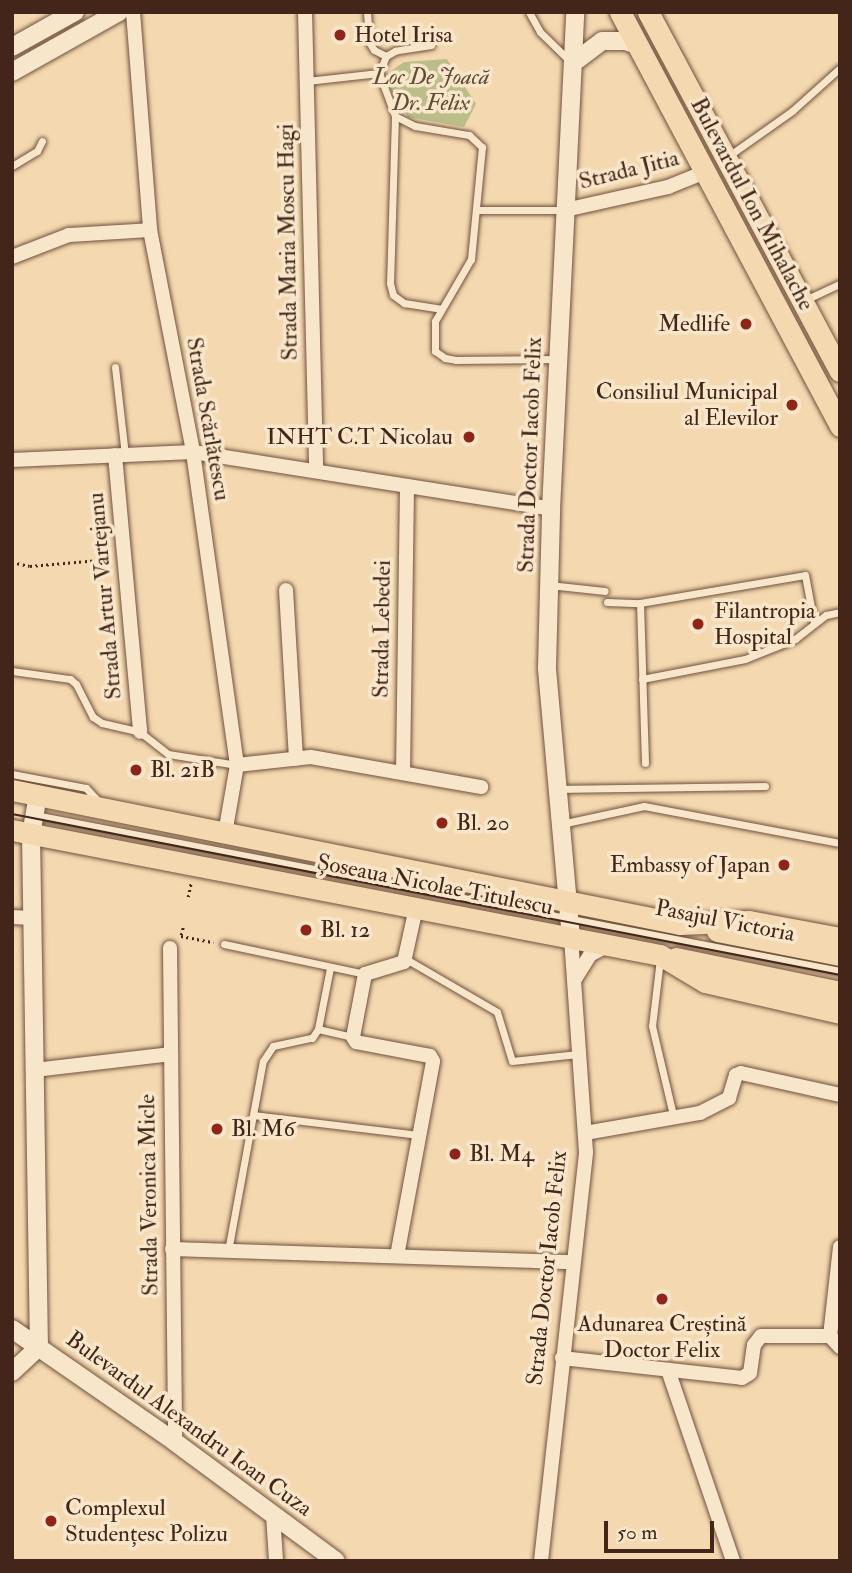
<!DOCTYPE html>
<html>
<head>
<meta charset="utf-8">
<style>
	body { margin:0 }
	#map { position:relative; width:852px; height:1573px; overflow:hidden; background:#f4d8af; font-family:"IM FELL Double Pica",serif }
	div>[style] { position:absolute }
	.green>* { inset:0; background:#bcbe8a }
	.path>* { height:2.5px; margin-top:-1.25px; transform-origin:0; background:repeating-linear-gradient(90deg,#432619 0 2px,transparent 0 5.5px) }
	.roads { filter:drop-shadow(0 0 2px #6f523e) drop-shadow(0 0 2px #6f523e) }
	.service>* { height:7px; margin:-3.5px; padding:0 3.5px; transform-origin:3.5px; border-radius:3.5px; background:#f8e6cb }
	.minor>* { height:14px; margin:-7px; padding:0 7px; transform-origin:7px; border-radius:7px; background:#f8e6cb }
	.tertiary>* { height:18px; margin:-9px; padding:0 9px; transform-origin:9px; border-radius:9px; background:#f8e6cb }
	.primary>* { height:21px; margin:-10.5px; padding:0 10.5px; transform-origin:10.5px; border-radius:10.5px; background:#f4d8af }
	.tram>* { height:2px; margin:-1px; padding:0 1px; transform-origin:1px; border-radius:1px; background:#432619 }
	.dots>* { width:19px; height:19px; translate:-50% -50%; box-sizing:border-box; border:4px solid #f8e6cb; border-radius:50% }
	span { translate:-50% -50%; white-space:nowrap; text-align:center; line-height:1.15; -webkit-text-stroke:7px #f8e6cb; paint-order:stroke }
	.poi-label { font-size:23px; color:#432619 }
	.left { translate:0 -50%; text-align:left }
	.right { translate:-100% -50%; text-align:right }
	.park-label { font-size:23px; color:#614c35; font-style:italic }
	.street-label { font-size:23px; color:#432619 }
	.frame { position:absolute; inset:0; border:14px solid #432619; pointer-events:none }
	.scale { position:absolute; left:604px; top:1521px; width:110px; height:32px; box-sizing:border-box; border:4px solid #432619; border-top:0; padding-left:9px; font-size:21px; line-height:24px; white-space:nowrap; color:#432619; -webkit-text-stroke:5px #f8e6cb; paint-order:stroke }
</style>
</head>
<body>
<div id="map">
	<div class="green">
		<i style="clip-path:polygon(447px 59px,476px 104px,464px 127px,408px 117px,394px 97px,385px 75px,404px 62px)"></i>
	</div>
	<div class="path">
		<i style="left:12px;top:562px;width:18px;rotate:13deg"></i>
		<i style="left:30px;top:566px;width:81px;rotate:-4.9deg"></i>
		<i style="left:188px;top:897px;width:14px;rotate:-78deg"></i>
		<i style="left:181px;top:935px;width:8px;rotate:-76deg"></i>
		<i style="left:181px;top:936px;width:33px;rotate:11deg"></i>
	</div>
	<div class="roads">
		<div class="service">
			<i style="left:367px;top:12px;width:30px;rotate:86deg"></i>
			<i style="left:369px;top:42px;width:9px;rotate:58deg"></i>
			<i style="left:374px;top:50px;width:13px;rotate:27deg"></i>
			<i style="left:529px;top:12px;width:23px;rotate:61deg"></i>
			<i style="left:540px;top:32px;width:43px;rotate:44.1deg"></i>
			<i style="left:431px;top:45px;width:36px;rotate:171deg"></i>
			<i style="left:395px;top:51px;width:10px;rotate:151deg"></i>
			<i style="left:386px;top:56px;width:18px;rotate:112deg"></i>
			<i style="left:379px;top:73px;width:46px;rotate:69.6deg"></i>
			<i style="left:395px;top:116px;width:167px;rotate:91.7deg"></i>
			<i style="left:390px;top:283px;width:12px;rotate:76deg"></i>
			<i style="left:393px;top:295px;width:14px;rotate:36deg"></i>
			<i style="left:404px;top:303px;width:37px;rotate:9deg"></i>
			<i style="left:307px;top:81px;width:72px;rotate:-6.3deg"></i>
			<i style="left:395px;top:116px;width:22px;rotate:27deg"></i>
			<i style="left:415px;top:126px;width:55px;rotate:9.5deg"></i>
			<i style="left:469px;top:135px;width:18px;rotate:43deg"></i>
			<i style="left:482px;top:147px;width:113px;rotate:95.6deg"></i>
			<i style="left:471px;top:259px;width:72px;rotate:120.1deg"></i>
			<i style="left:435px;top:321px;width:30px;rotate:90deg"></i>
			<i style="left:435px;top:351px;width:12px;rotate:35deg"></i>
			<i style="left:445px;top:358px;width:11px;rotate:10deg"></i>
			<i style="left:456px;top:360px;width:100px;rotate:-0.6deg"></i>
			<i style="left:727px;top:157px;width:80px;rotate:-35.3deg"></i>
			<i style="left:792px;top:111px;width:64px;rotate:-41.9deg"></i>
			<i style="left:12px;top:166px;width:29px;rotate:-31deg"></i>
			<i style="left:37px;top:151px;width:11px;rotate:-63deg"></i>
			<i style="left:477px;top:210px;width:87px"></i>
			<i style="left:805px;top:300px;width:38px;rotate:-25deg"></i>
			<i style="left:115px;top:367px;width:89px;rotate:83.5deg"></i>
			<i style="left:549px;top:585px;width:56px;rotate:6.1deg"></i>
			<i style="left:607px;top:602px;width:33px;rotate:2deg"></i>
			<i style="left:640px;top:603px;width:167px;rotate:-9.6deg"></i>
			<i style="left:805px;top:575px;width:49px;rotate:79.4deg"></i>
			<i style="left:640px;top:603px;width:160px;rotate:88.2deg"></i>
			<i style="left:12px;top:671px;width:59px;rotate:7.9deg"></i>
			<i style="left:70px;top:679px;width:8px;rotate:40deg"></i>
			<i style="left:76px;top:684px;width:37px;rotate:63deg"></i>
			<i style="left:93px;top:717px;width:11px;rotate:34deg"></i>
			<i style="left:102px;top:723px;width:39px;rotate:13deg"></i>
			<i style="left:140px;top:732px;width:36px;rotate:38deg"></i>
			<i style="left:168px;top:754px;width:70px;rotate:9.1deg"></i>
			<i style="left:642px;top:679px;width:105px;rotate:-11deg"></i>
			<i style="left:745px;top:659px;width:54px;rotate:-21.8deg"></i>
			<i style="left:795px;top:639px;width:39px;rotate:-38deg"></i>
			<i style="left:826px;top:615px;width:14px;rotate:-12deg"></i>
			<i style="left:12px;top:774px;width:75px;rotate:10.7deg"></i>
			<i style="left:86px;top:788px;width:18px;rotate:47deg"></i>
			<i style="left:558px;top:789px;width:207px;rotate:-0.8deg"></i>
			<i style="left:35px;top:815px;width:820px;rotate:10.97deg"></i>
			<i style="left:561px;top:824px;width:85px;rotate:-12.2deg"></i>
			<i style="left:644px;top:806px;width:199px;rotate:10.7deg"></i>
			<i style="left:224px;top:944px;width:144px;rotate:12deg"></i>
			<i style="left:406px;top:959px;width:105px;rotate:30.2deg"></i>
			<i style="left:497px;top:1012px;width:51px;rotate:73deg"></i>
			<i style="left:512px;top:1061px;width:66px;rotate:-6.1deg"></i>
			<i style="left:660px;top:959px;width:67px;rotate:96.8deg"></i>
			<i style="left:652px;top:1026px;width:96px;rotate:76.7deg"></i>
			<i style="left:318px;top:1029px;width:36px;rotate:13deg"></i>
			<i style="left:253px;top:1115px;width:167px;rotate:6.9deg"></i>
			<i style="left:228px;top:1251px;width:193px;rotate:-79.6deg"></i>
			<i style="left:263px;top:1061px;width:18px;rotate:-56deg"></i>
			<i style="left:273px;top:1046px;width:40px;rotate:-12deg"></i>
			<i style="left:312px;top:1038px;width:11px;rotate:-56deg"></i>
			<i style="left:318px;top:1029px;width:62px;rotate:-78.9deg"></i>
		</div>
		<div class="minor">
			<i style="left:133px;top:12px;width:219px;rotate:85.5deg"></i>
			<i style="left:150px;top:230px;width:226px;rotate:79deg"></i>
			<i style="left:193px;top:452px;width:316px;rotate:82deg"></i>
			<i style="left:237px;top:765px;width:70px;rotate:99.9deg"></i>
			<i style="left:305px;top:12px;width:459px;rotate:88.6deg"></i>
			<i style="left:565px;top:210px;width:106px;rotate:-12.6deg"></i>
			<i style="left:668px;top:187px;width:40px;rotate:-22deg"></i>
			<i style="left:12px;top:257px;width:61px;rotate:-21.1deg"></i>
			<i style="left:69px;top:235px;width:81px;rotate:-3.5deg"></i>
			<i style="left:115px;top:455px;width:278px;rotate:84.8deg"></i>
			<i style="left:12px;top:460px;width:181px;rotate:-2.5deg"></i>
			<i style="left:193px;top:452px;width:363px;rotate:9deg"></i>
			<i style="left:286px;top:590px;width:169px;rotate:86.6deg"></i>
			<i style="left:237px;top:765px;width:74px;rotate:-6.2deg"></i>
			<i style="left:311px;top:757px;width:173px;rotate:10deg"></i>
			<i style="left:403px;top:773px;width:287px;rotate:-89.2deg"></i>
			<i style="left:12px;top:917px;width:20px;rotate:3deg"></i>
			<i style="left:170px;top:948px;width:494px;rotate:89.4deg"></i>
			<i style="left:575px;top:979px;width:28px;rotate:-58deg"></i>
			<i style="left:590px;top:955px;width:21px;rotate:-29deg"></i>
			<i style="left:35px;top:1070px;width:137px;rotate:-6.7deg"></i>
			<i style="left:585px;top:1133px;width:117px;rotate:-9.9deg"></i>
			<i style="left:700px;top:1113px;width:33px;rotate:-27deg"></i>
			<i style="left:729px;top:1098px;width:24px;rotate:-73deg"></i>
			<i style="left:736px;top:1075px;width:5px;rotate:-22deg"></i>
			<i style="left:741px;top:1073px;width:101px;rotate:12.5deg"></i>
			<i style="left:840px;top:1247px;width:90px;rotate:96.4deg"></i>
			<i style="left:830px;top:1336px;width:15px;rotate:48deg"></i>
			<i style="left:172px;top:1249px;width:401px;rotate:1.9deg"></i>
			<i style="left:397px;top:1256px;width:198px;rotate:-79.5deg"></i>
			<i style="left:433px;top:1061px;width:6px;rotate:-121deg"></i>
			<i style="left:430px;top:1056px;width:75px;rotate:-169.3deg"></i>
			<i style="left:356px;top:1042px;width:6px;rotate:-121deg"></i>
			<i style="left:353px;top:1037px;width:64px;rotate:-79.2deg"></i>
			<i style="left:365px;top:974px;width:41px;rotate:-17.1deg"></i>
			<i style="left:404px;top:962px;width:55px;rotate:-77.5deg"></i>
			<i style="left:562px;top:1358px;width:181px;rotate:6.3deg"></i>
			<i style="left:742px;top:1378px;width:9px;rotate:-32deg"></i>
			<i style="left:750px;top:1373px;width:28px;rotate:-82deg"></i>
			<i style="left:754px;top:1345px;width:11px;rotate:-52deg"></i>
			<i style="left:761px;top:1336px;width:69px"></i>
			<i style="left:668px;top:1370px;width:202px;rotate:71.2deg"></i>
			<i style="left:273px;top:1514px;width:47px;rotate:86.3deg"></i>
			<i style="left:541px;top:1561px;width:411px;rotate:-83.7deg"></i>
			<i style="left:586px;top:1152px;width:215px;rotate:-94deg"></i>
		</div>
		<div class="tertiary">
			<i style="left:12px;top:47px;width:72px;rotate:-29.1deg"></i>
			<i style="left:573px;top:63px;width:36px;rotate:-37deg"></i>
			<i style="left:602px;top:41px;width:23px"></i>
			<i style="left:625px;top:41px;width:13px;rotate:18deg"></i>
			<i style="left:12px;top:72px;width:123px;rotate:-29.3deg"></i>
			<i style="left:38px;top:795px;width:40px;rotate:100deg"></i>
			<i style="left:31px;top:834px;width:513px;rotate:89.11deg"></i>
			<i style="left:571px;top:938px;width:272px;rotate:-95.1deg"></i>
			<i style="left:547px;top:667px;width:158px;rotate:-88.5deg"></i>
			<i style="left:551px;top:509px;width:498px;rotate:-87.2deg"></i>
			<i style="left:12px;top:1329px;width:198px;rotate:34.7deg"></i>
			<i style="left:175px;top:1442px;width:200px;rotate:36.5deg"></i>
			<i style="left:12px;top:1372px;width:37px;rotate:-43deg"></i>
		</div>
		<div class="primary">
			<i style="left:620px;top:12px;width:469px;rotate:62deg"></i>
			<i style="left:648px;top:12px;width:407px;rotate:61.9deg"></i>
			<i style="left:12px;top:790px;width:681px;rotate:11.34deg"></i>
			<i style="left:680px;top:924px;width:69px;rotate:-2.5deg"></i>
			<i style="left:749px;top:921px;width:93px;rotate:10.6deg"></i>
			<i style="left:12px;top:830px;width:660px;rotate:10.92deg"></i>
			<i style="left:660px;top:955px;width:52px;rotate:31deg"></i>
			<i style="left:705px;top:982px;width:139px;rotate:12.9deg"></i>
			<i style="left:717px;top:931px;width:125px;rotate:11deg"></i>
			<i style="left:676px;top:958px;width:167px;rotate:11.7deg"></i>
		</div>
	</div>
	<div class="tram">
		<i style="left:12px;top:814px;width:844px;rotate:11deg"></i>
	</div>
	<div class="dots">
		<i style="left:340px;top:35px;background:#8f2418"></i>
		<i style="left:746px;top:324px;background:#8f2418"></i>
		<i style="left:792px;top:405px;background:#8f2418"></i>
		<i style="left:469px;top:437px;background:#8f2418"></i>
		<i style="left:698px;top:624px;background:#8f2418"></i>
		<i style="left:136px;top:770px;background:#8f2418"></i>
		<i style="left:442px;top:823px;background:#8f2418"></i>
		<i style="left:784px;top:865px;background:#8f2418"></i>
		<i style="left:306px;top:930px;background:#8f2418"></i>
		<i style="left:217px;top:1129px;background:#8f2418"></i>
		<i style="left:455px;top:1154px;background:#8f2418"></i>
		<i style="left:662px;top:1299px;background:#8f2418"></i>
		<i style="left:51px;top:1521px;background:#8f2418"></i>
	</div>
	<div class="poi-label">
		<span class="left" style="left:354px;top:35px">Hotel Irisa</span>
		<span class="right" style="left:730px;top:324px">Medlife</span>
		<span class="right" style="left:778px;top:405px">Consiliul Municipal<br>al Elevilor</span>
		<span class="right" style="left:453px;top:437px">INHT C.T Nicolau</span>
		<span class="left" style="left:714px;top:624px">Filantropia<br>Hospital</span>
		<span class="left" style="left:150px;top:770px">Bl. 21B</span>
		<span class="left" style="left:456px;top:823px">Bl. 20</span>
		<span class="right" style="left:770px;top:865px">Embassy of Japan</span>
		<span class="left" style="left:320px;top:930px">Bl. 12</span>
		<span class="left" style="left:231px;top:1129px">Bl. M6</span>
		<span class="left" style="left:469px;top:1154px">Bl. M4</span>
		<span style="left:662px;top:1337px">Adunarea Creștină<br>Doctor Felix</span>
		<span class="left" style="left:65px;top:1521px">Complexul<br>Studențesc Polizu</span>
	</div>
	<div class="park-label">
		<span style="left:431px;top:90px">Loc De Joacă<br>Dr. Felix</span>
	</div>
	<div class="street-label">
		<span style="left:629px;top:170px;rotate:-14deg">Strada Jitia</span>
		<span style="left:752px;top:204px;rotate:62deg">Bulevardul Ion Mihalache</span>
		<span style="left:288px;top:242px;rotate:-91deg">Strada Maria Moscu Hagi</span>
		<span style="left:208px;top:419px;rotate:80deg">Strada Scărlătescu</span>
		<span style="left:530px;top:455px;rotate:-88deg">Strada Doctor Iacob Felix</span>
		<span style="left:105px;top:596px;rotate:-95deg">Strada Artur Vartejanu</span>
		<span style="left:382px;top:629px;rotate:-89deg">Strada Lebedei</span>
		<span style="left:435px;top:885px;rotate:11deg">Șoseaua Nicolae Titulescu</span>
		<span style="left:725px;top:921px;rotate:11deg">Pasajul Victoria</span>
		<span style="left:149px;top:1195px;rotate:-91deg">Strada Veronica Micle</span>
		<span style="left:547px;top:1268px;rotate:-84deg">Strada Doctor Iacob Felix</span>
		<span style="left:189px;top:1424px;rotate:36deg">Bulevardul Alexandru Ioan Cuza</span>
	</div>
	<div class="frame"></div>
	<div class="scale">50 m</div>
</div>
</body>
</html>
